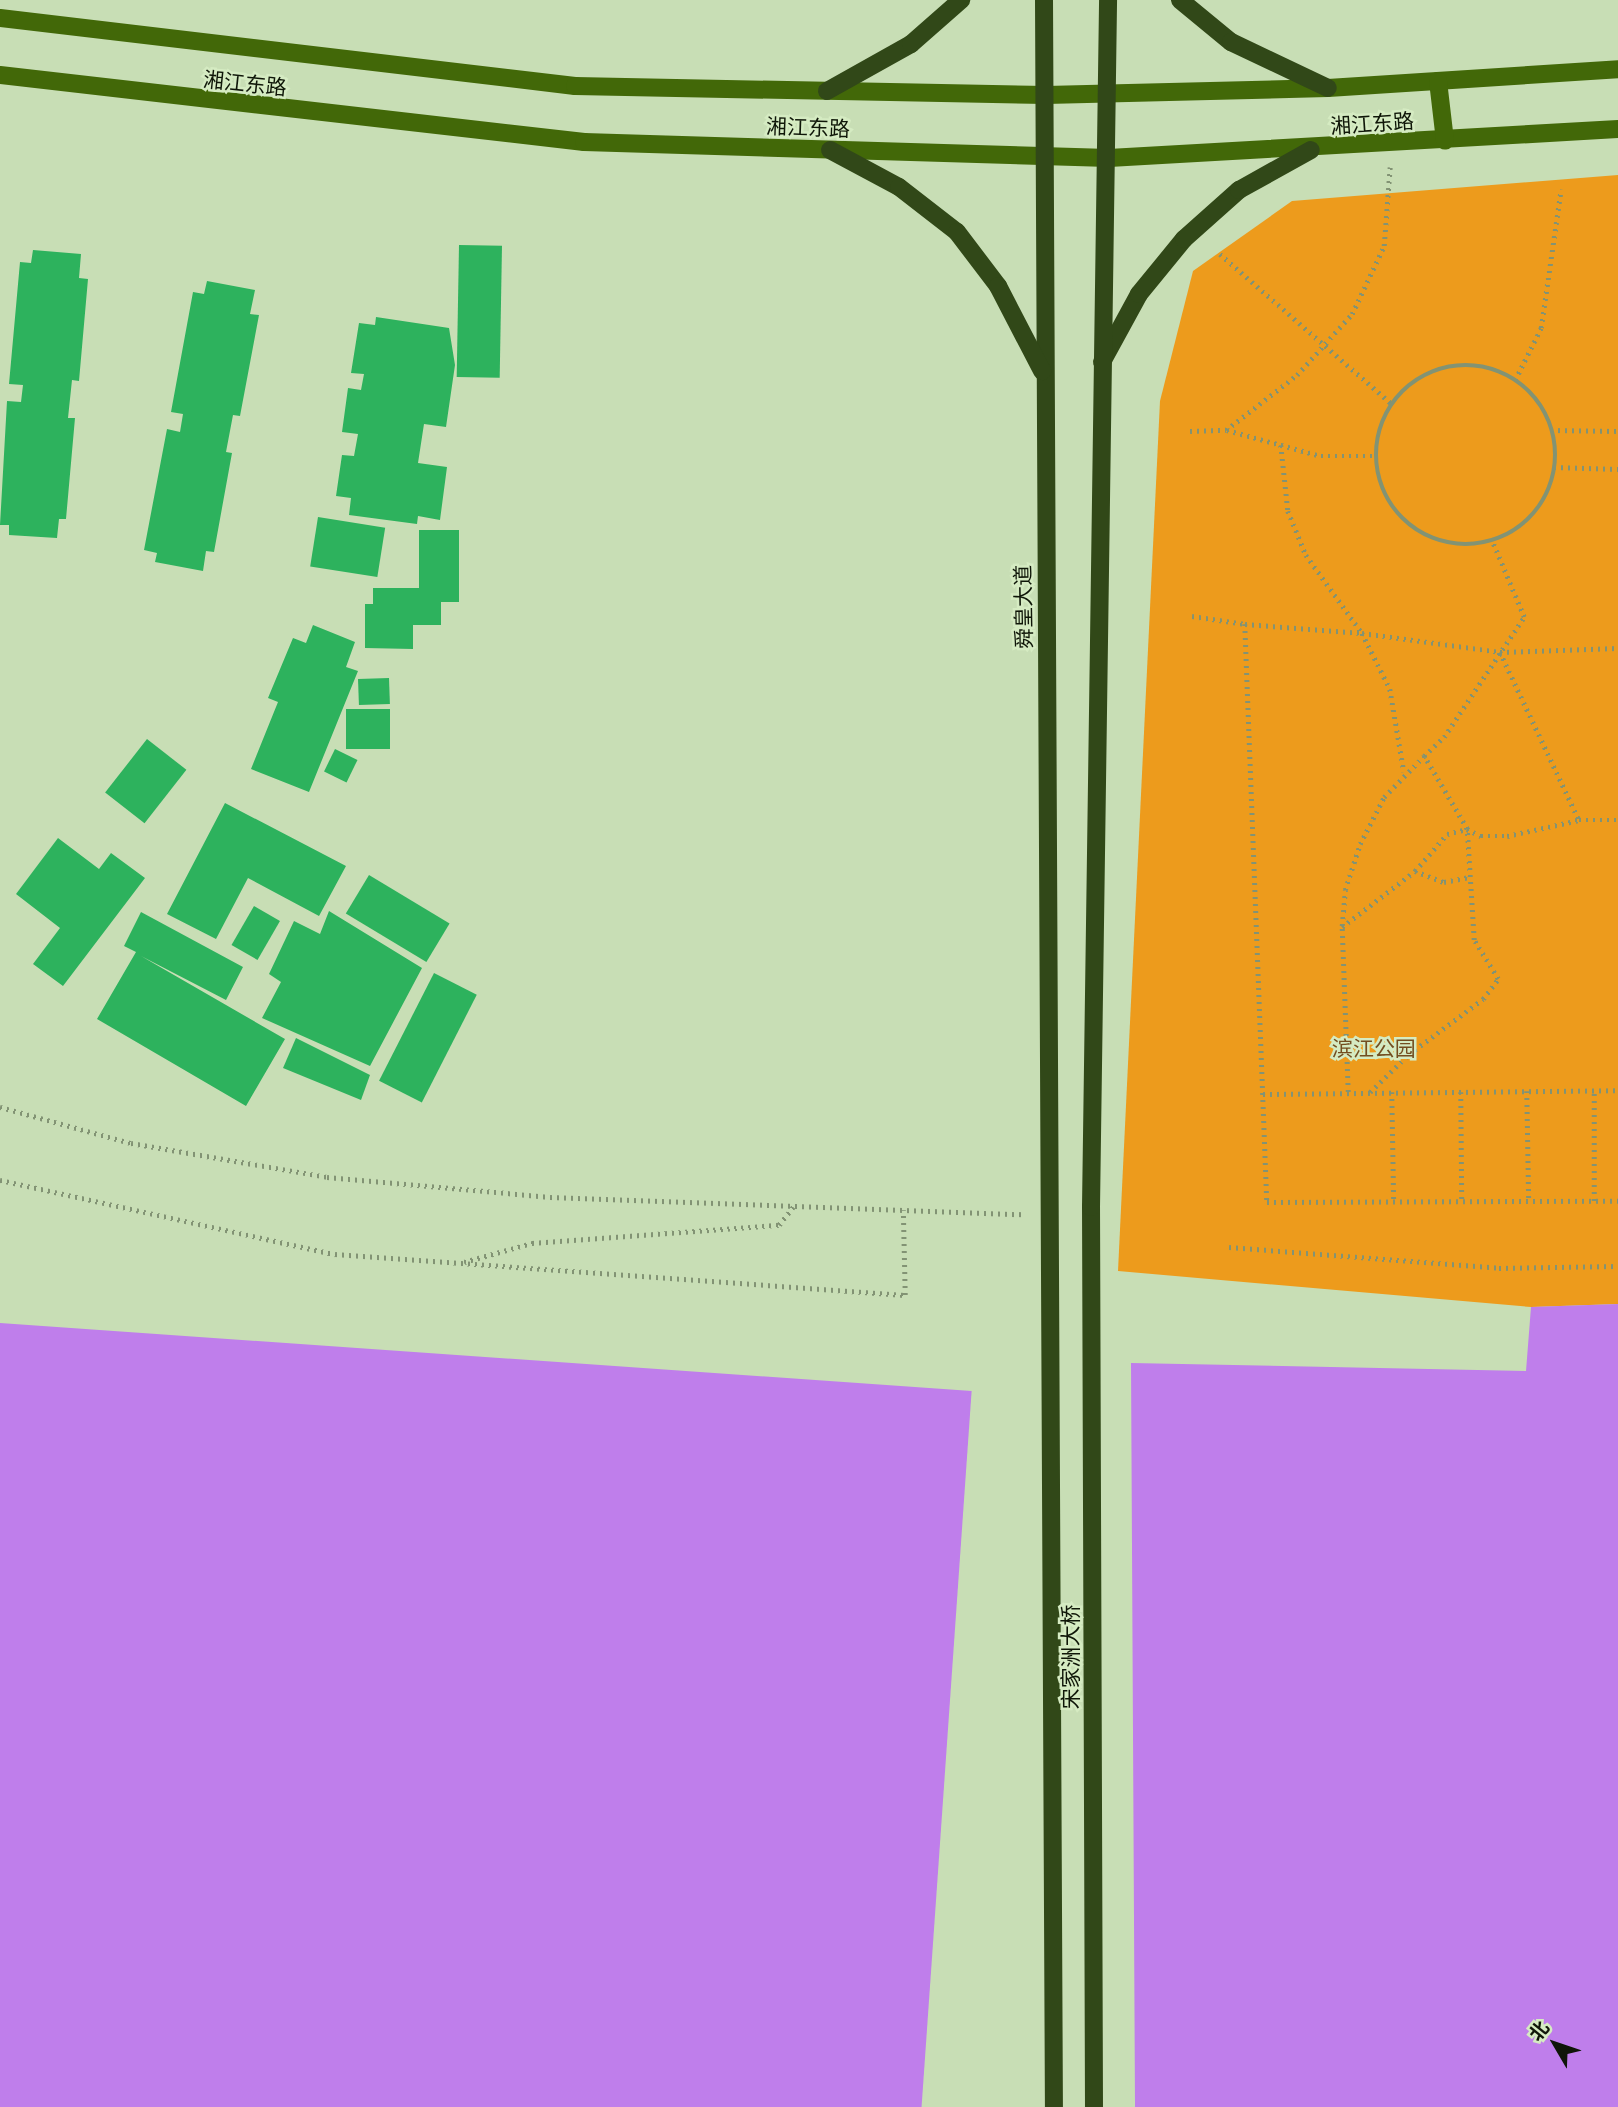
<!DOCTYPE html>
<html>
<head>
<meta charset="utf-8">
<style>
	body { margin:0 }
	#map { position:relative; width:1618px; height:2107px; overflow:hidden; background:#c8deb5; font-family:"Golos Text","Noto Sans SC",sans-serif }
	div>[style] { position:absolute }
	.green>* { inset:0; background:#ed9b1c }
	.water>* { inset:0; background:#bf7eeb; transform-origin:0 0 }
	.building>* { inset:0; background:#2db25d; transform-origin:0 0 }
	.path>* { height:4.5px; margin-top:-2.25px; transform-origin:0; background:repeating-linear-gradient(90deg,#829374 0 2px,transparent 0 7px) }
	.path>.ring { margin:-2.25px; padding:0; box-sizing:content-box; background:none; border:4.5px solid #829374; border-radius:50% }
	.secondary>* { height:18px; margin:-9px; padding:0 9px; transform-origin:9px; border-radius:9px; background:#426808 }
	.primary>* { height:18px; margin:-9px; padding:0 9px; transform-origin:9px; border-radius:9px; background:#314818 }
	span { translate:-50% -50%; white-space:nowrap; text-align:center; line-height:1.15; -webkit-text-stroke:5px #d5ebc2; paint-order:stroke }
	.street-label { font-size:21px; color:#0f1608 }
	.park-label { font-size:21px; color:#734e20 }
	.north { position:absolute; left:1520px; top:2009px; width:70px; height:70px; -webkit-text-stroke:5px #d5ebc2; paint-order:stroke; rotate:309deg; font-size:19px; font-weight:700; line-height:28px; text-align:center; color:#0f1608 }
	.north::after { content:''; display:block; margin:auto; width:24px; height:32px; background:#0f1608; clip-path:polygon(50% 0,100% 100%,50% 72%,0 100%) }
</style>
</head>
<body>
<div id="map">
	<div class="green">
		<i style="clip-path:polygon(1618px 175px,1618px 1304px,1531px 1307px,1118px 1271px,1160px 401px,1193px 271px,1292px 201px)"></i>
	</div>
	<div class="water">
		<i style="clip-path:polygon(1618px 1304px,1618px 2107px,1135px 2107px,1131px 1363px,1526px 1371px,1531px 1307px)"></i>
		<i style="left:0;top:1323px;width:974px;height:784px;rotate:4deg"></i>
	</div>
	<div class="building">
		<i style="left:459px;top:245px;width:43px;height:132px;rotate:1deg"></i>
		<i style="clip-path:polygon(33px 250px,81px 254px,79px 278px,88px 279px,79px 381px,72px 380px,68px 418px,75px 418px,66px 519px,59px 519px,57px 538px,9px 535px,9px 525px,0 525px,7px 401px,21px 402px,23px 385px,9px 384px,20px 262px,31px 263px)"></i>
		<i style="clip-path:polygon(207px 281px,255px 290px,250px 314px,259px 315px,240px 416px,233px 415px,226px 452px,232px 453px,214px 552px,206px 551px,203px 571px,155px 562px,157px 553px,144px 550px,167px 429px,180px 432px,183px 414px,171px 412px,193px 292px,204px 294px)"></i>
		<i style="clip-path:polygon(376px 317px,449px 328px,455px 365px,446px 427px,424px 424px,418px 463px,447px 467px,440px 520px,418px 516px,417px 524px,349px 515px,351px 498px,336px 496px,342px 455px,354px 456px,358px 434px,342px 432px,348px 388px,361px 390px,364px 374px,351px 373px,359px 323px,375px 325px)"></i>
		<i style="left:318px;top:517px;width:68px;height:50px;rotate:9deg"></i>
		<i style="clip-path:polygon(419px 530px,459px 530px,459px 602px,441px 602px,441px 625px,413px 625px,413px 649px,365px 648px,365px 604px,373px 604px,373px 588px,419px 588px)"></i>
		<i style="clip-path:polygon(313px 625px,355px 642px,346px 667px,358px 671px,309px 792px,251px 769px,278px 702px,268px 698px,293px 638px,306px 643px)"></i>
		<i style="left:389px;top:678px;width:26px;height:31px;rotate:88deg"></i>
		<i style="left:346px;top:709px;width:44px;height:40px"></i>
		<i style="left:147px;top:739px;width:50px;height:68px;rotate:38deg"></i>
		<i style="left:335px;top:749px;width:25px;height:25px;rotate:26deg"></i>
		<i style="clip-path:polygon(225px 803px,346px 866px,319px 916px,248px 878px,216px 939px,167px 914px)"></i>
		<i style="clip-path:polygon(58px 838px,99px 869px,111px 853px,145px 878px,63px 986px,33px 964px,60px 928px,16px 894px)"></i>
		<i style="left:369px;top:875px;width:94px;height:45px;rotate:31deg"></i>
		<i style="left:254px;top:906px;width:30px;height:45px;rotate:30deg"></i>
		<i style="clip-path:polygon(329px 911px,422px 968px,370px 1066px,262px 1018px,281px 982px,269px 974px,294px 921px,320px 934px)"></i>
		<i style="clip-path:polygon(141px 912px,243px 967px,226px 1000px,141px 956px,285px 1039px,246px 1106px,97px 1019px,136px 952px,124px 946px)"></i>
		<i style="left:434px;top:973px;width:48px;height:121px;rotate:27deg"></i>
		<i style="clip-path:polygon(296px 1038px,370px 1075px,361px 1100px,283px 1068px)"></i>
	</div>
	<div class="path">
		<i style="left:1220px;top:254px;width:227px;rotate:41.1deg"></i>
		<i class="ring" style="left:1376px;top:365px;width:175.5px;height:175.5px"></i>
		<i style="left:1515px;top:380px;width:58px;rotate:-63.4deg"></i>
		<i style="left:1541px;top:328px;width:140px;rotate:-81.8deg"></i>
		<i style="left:1227px;top:430px;width:98px;rotate:15.5deg"></i>
		<i style="left:1321px;top:456px;width:54px"></i>
		<i style="left:1551px;top:430px;width:67px;rotate:0.9deg"></i>
		<i style="left:1190px;top:431px;width:36px;rotate:-2deg"></i>
		<i style="left:1226px;top:430px;width:90px;rotate:-37.8deg"></i>
		<i style="left:1297px;top:375px;width:82px;rotate:-48deg"></i>
		<i style="left:1352px;top:314px;width:75px;rotate:-64.8deg"></i>
		<i style="left:1384px;top:246px;width:79px;rotate:-85.7deg"></i>
		<i style="left:1281px;top:445px;width:66px;rotate:83.9deg"></i>
		<i style="left:1288px;top:511px;width:48px;rotate:67.8deg"></i>
		<i style="left:1306px;top:555px;width:96px;rotate:54.3deg"></i>
		<i style="left:1362px;top:633px;width:63px;rotate:63.4deg"></i>
		<i style="left:1390px;top:689px;width:84px;rotate:80.4deg"></i>
		<i style="left:1554px;top:467px;width:64px;rotate:1.8deg"></i>
		<i style="left:1192px;top:616px;width:54px;rotate:8.6deg"></i>
		<i style="left:1245px;top:624px;width:578px;rotate:87.82deg"></i>
		<i style="left:1267px;top:1202px;width:351px;rotate:-0.2deg"></i>
		<i style="left:1245px;top:624px;width:117px;rotate:4.4deg"></i>
		<i style="left:1362px;top:633px;width:139px;rotate:7.8deg"></i>
		<i style="left:1500px;top:652px;width:118px;rotate:-1.9deg"></i>
		<i style="left:1500px;top:652px;width:186px;rotate:64.8deg"></i>
		<i style="left:1579px;top:820px;width:39px"></i>
		<i style="left:1415px;top:871px;width:49px;rotate:-49.1deg"></i>
		<i style="left:1447px;top:834px;width:21px;rotate:-14deg"></i>
		<i style="left:1467px;top:829px;width:16px;rotate:27deg"></i>
		<i style="left:1481px;top:836px;width:26px"></i>
		<i style="left:1507px;top:836px;width:74px;rotate:-12.5deg"></i>
		<i style="left:1342px;top:926px;width:36px;rotate:-85deg"></i>
		<i style="left:1345px;top:890px;width:48px;rotate:-71.9deg"></i>
		<i style="left:1360px;top:844px;width:53px;rotate:-62.9deg"></i>
		<i style="left:1384px;top:797px;width:57px;rotate:-45.7deg"></i>
		<i style="left:1527px;top:1091px;width:110px;rotate:89deg"></i>
		<i style="left:1348px;top:1092px;width:165px;rotate:-92.1deg"></i>
		<i style="left:1342px;top:927px;width:92px;rotate:-37.5deg"></i>
		<i style="left:1415px;top:871px;width:31px;rotate:21deg"></i>
		<i style="left:1444px;top:882px;width:26px;rotate:-11deg"></i>
		<i style="left:1370px;top:1092px;width:54px;rotate:-44.3deg"></i>
		<i style="left:1409px;top:1054px;width:92px;rotate:-36.6deg"></i>
		<i style="left:1483px;top:999px;width:25px;rotate:-53deg"></i>
		<i style="left:1498px;top:979px;width:46px;rotate:-121.6deg"></i>
		<i style="left:1474px;top:940px;width:111px;rotate:-93.6deg"></i>
		<i style="left:1467px;top:829px;width:85px;rotate:-120.5deg"></i>
		<i style="left:1424px;top:756px;width:28px;rotate:-44deg"></i>
		<i style="left:1444px;top:737px;width:144px;rotate:-56.3deg"></i>
		<i style="left:1524px;top:617px;width:82px;rotate:-112.8deg"></i>
		<i style="left:1392px;top:1092px;width:110px;rotate:89deg"></i>
		<i style="left:1461px;top:1092px;width:109px;rotate:89.5deg"></i>
		<i style="left:1263px;top:1094px;width:355px;rotate:-0.6deg"></i>
		<i style="left:0;top:1107px;width:136px;rotate:15.4deg"></i>
		<i style="left:131px;top:1143px;width:199px;rotate:9.8deg"></i>
		<i style="left:327px;top:1177px;width:224px;rotate:5.1deg"></i>
		<i style="left:550px;top:1197px;width:473px;rotate:2.1deg"></i>
		<i style="left:0;top:1180px;width:343px;rotate:12.5deg"></i>
		<i style="left:335px;top:1254px;width:571px;rotate:4.11deg"></i>
		<i style="left:905px;top:1295px;width:85px;rotate:-91.3deg"></i>
		<i style="left:1594px;top:1201px;width:110px;rotate:-90deg"></i>
		<i style="left:1229px;top:1247px;width:271px;rotate:4.4deg"></i>
		<i style="left:1499px;top:1268px;width:119px;rotate:-1deg"></i>
		<i style="left:464px;top:1262px;width:71px;rotate:-15.6deg"></i>
		<i style="left:532px;top:1243px;width:248px;rotate:-4.2deg"></i>
		<i style="left:779px;top:1225px;width:23px;rotate:-52deg"></i>
	</div>
	<div class="secondary">
		<i style="left:0;top:18px;width:579px;rotate:6.74deg"></i>
		<i style="left:575px;top:86px;width:471px;rotate:1.1deg"></i>
		<i style="left:1046px;top:95px;width:282px;rotate:-1.4deg"></i>
		<i style="left:1328px;top:88px;width:291px;rotate:-3.7deg"></i>
		<i style="left:0;top:75px;width:588px;rotate:6.54deg"></i>
		<i style="left:584px;top:142px;width:525px;rotate:1.75deg"></i>
		<i style="left:1109px;top:158px;width:510px;rotate:-3.26deg"></i>
		<i style="left:1438px;top:81px;width:60px;rotate:83.3deg"></i>
	</div>
	<div class="primary">
		<i style="left:1044px;top:0;width:2107px;rotate:89.73deg"></i>
		<i style="left:1180px;top:0;width:66px;rotate:39.5deg"></i>
		<i style="left:1231px;top:42px;width:107px;rotate:25.4deg"></i>
		<i style="left:827px;top:91px;width:96px;rotate:-29.2deg"></i>
		<i style="left:911px;top:44px;width:67px;rotate:-41.3deg"></i>
		<i style="left:830px;top:150px;width:78px;rotate:28.2deg"></i>
		<i style="left:899px;top:187px;width:73px;rotate:37.8deg"></i>
		<i style="left:957px;top:232px;width:68px;rotate:52.8deg"></i>
		<i style="left:998px;top:286px;width:96px;rotate:62.6deg"></i>
		<i style="left:1102px;top:362px;width:77px;rotate:-61.4deg"></i>
		<i style="left:1139px;top:294px;width:71px;rotate:-50.7deg"></i>
		<i style="left:1184px;top:239px;width:74px;rotate:-41.7deg"></i>
		<i style="left:1239px;top:190px;width:82px;rotate:-29.1deg"></i>
		<i style="left:1094px;top:2107px;width:900px;rotate:-90.19deg"></i>
		<i style="left:1091px;top:1207px;width:1207px;rotate:-89.19deg"></i>
	</div>
	<div class="street-label">
		<span style="left:245px;top:83px;rotate:6deg">湘江东路</span>
		<span style="left:1372px;top:123px;rotate:-4deg">湘江东路</span>
		<span style="left:808px;top:127px;rotate:2deg">湘江东路</span>
		<span style="left:1023px;top:607px;rotate:-91deg">舜皇大道</span>
		<span style="left:1070px;top:1657px;rotate:-90deg">宋家洲大桥</span>
	</div>
	<div class="park-label">
		<span style="left:1374px;top:1048px">滨江公园</span>
	</div>
	<div class="north">北</div>
</div>
</body>
</html>
